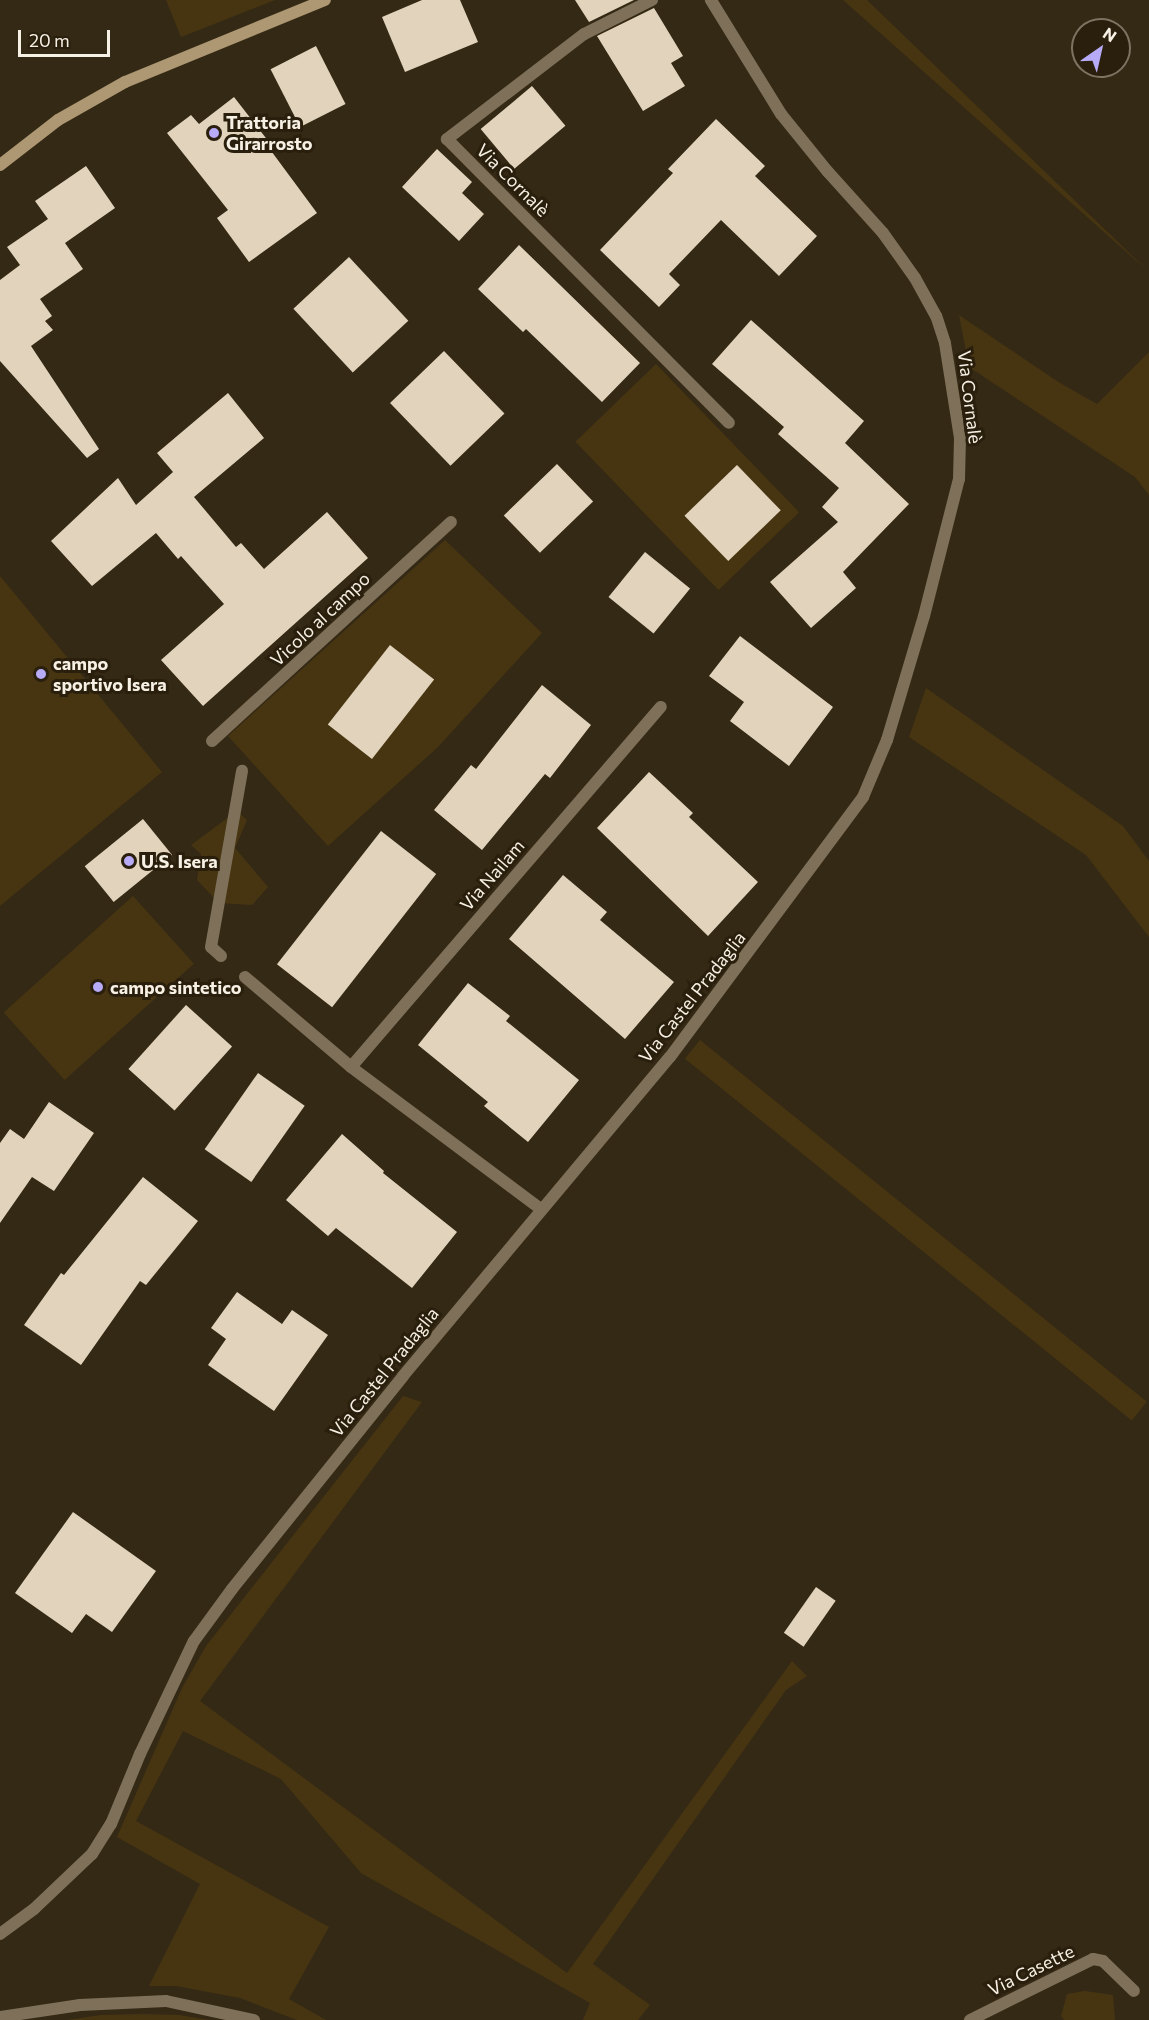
<!DOCTYPE html>
<html>
<head>
<meta charset="utf-8">
<style>
	body { margin:0 }
	#map { position:relative; width:1149px; height:2020px; overflow:hidden; background:#342915; font-family:Commissioner,sans-serif }
	div>[style] { position:absolute }
	.green>* { inset:0; background:#473512; transform-origin:0 0 }
	.building>* { inset:0; background:#e2d4bc; transform-origin:0 0 }
	.street>* { height:12px; margin:-6px; padding:0 6px; transform-origin:6px; border-radius:6px; background:#7e7059 }
	.secondary>* { height:12px; margin:-6px; padding:0 6px; transform-origin:6px; border-radius:6px; background:#ad9873 }
	.dots>* { width:16px; height:16px; translate:-50% -50%; box-sizing:border-box; border:3px solid #2a1f0c; border-radius:50% }
	span { translate:-50% -50%; white-space:nowrap; text-align:center; line-height:1.15; -webkit-text-stroke:6px #2a1f0c; paint-order:stroke }
	.poi-label { font-size:18px; color:#f7f0e4; font-weight:700 }
	.left { translate:0 -50%; text-align:left }
	.street-label { font-size:18px; color:#f7f0e4 }
	.north { position:absolute; left:1071px; top:18px; width:60px; height:60px; box-sizing:border-box; background:#2a1f0c; border:2px solid #7c7362; border-radius:50%; rotate:34deg; font-size:16px; font-weight:700; line-height:24px; text-align:center; color:#f7f0e4 }
	.north::after { content:''; display:block; margin:auto; width:21px; height:27px; background:#b7abf8; clip-path:polygon(50% 0,100% 100%,50% 72%,0 100%) }
	.scale { position:absolute; left:18px; top:30px; width:92px; height:27px; box-sizing:border-box; border:3px solid #f7f0e4; border-top:0; padding-left:8px; font-size:18px; line-height:21px; white-space:nowrap; color:#f7f0e4; -webkit-text-stroke:4px #2a1f0c; paint-order:stroke }
</style>
</head>
<body>
<div id="map">
	<div class="green">
		<i style="clip-path:polygon(166px 0,275px 0,181px 37px)"></i>
		<i style="clip-path:polygon(843px 0,867px 0,1149px 272px)"></i>
		<i style="clip-path:polygon(959px 315px,1060px 383px,1097px 404px,1149px 352px,1149px 495px,1135px 477px,969px 367px)"></i>
		<i style="left:656px;top:364px;width:206px;height:112px;rotate:46deg"></i>
		<i style="clip-path:polygon(445px 540px,542px 633px,438px 747px,328px 846px,228px 736px)"></i>
		<i style="clip-path:polygon(0 576px,162px 772px,0 906px)"></i>
		<i style="clip-path:polygon(926px 688px,1123px 826px,1149px 861px,1149px 937px,1086px 855px,909px 737px)"></i>
		<i style="clip-path:polygon(237px 811px,247px 820px,235px 848px,268px 887px,252px 905px,219px 903px,197px 880px,201px 854px,191px 845px)"></i>
		<i style="left:133px;top:896px;width:91px;height:174px;rotate:48deg"></i>
		<i style="left:700px;top:1040px;width:575px;height:24px;rotate:39deg"></i>
		<i style="clip-path:polygon(403px 1396px,422px 1402px,200px 1701px,567px 1973px,792px 1661px,807px 1676px,786px 1690px,593px 1964px,650px 2005px,638px 2020px,583px 2020px,590px 2003px,361px 1873px,281px 1779px,183px 1731px,136px 1821px,329px 1927px,289px 1999px,326px 2020px,297px 2020px,240px 1998px,176px 1986px,149px 1986px,200px 1884px,117px 1837px,182px 1688px,206px 1646px)"></i>
		<i style="clip-path:polygon(1085px 1991px,1113px 1995px,1115px 2020px,1064px 2020px,1061px 2016px,1067px 1994px)"></i>
		<i style="clip-path:polygon(143px 2014px,179px 2015px,209px 2020px,67px 2020px,101px 2015px)"></i>
	</div>
	<div class="building">
		<i style="clip-path:polygon(422px 0,460px 0,478px 42px,405px 72px,382px 17px)"></i>
		<i style="clip-path:polygon(575px 0,634px 0,589px 22px)"></i>
		<i style="clip-path:polygon(654px 8px,683px 56px,671px 63px,685px 86px,643px 111px,597px 36px)"></i>
		<i style="left:316px;top:46px;width:65px;height:51px;rotate:63deg"></i>
		<i style="left:532px;top:86px;width:52px;height:67px;rotate:50deg"></i>
		<i style="clip-path:polygon(234px 97px,269px 142px,266px 144px,317px 213px,249px 262px,217px 218px,228px 210px,167px 133px,191px 115px,199px 124px)"></i>
		<i style="clip-path:polygon(716px 119px,765px 166px,755px 176px,817px 236px,779px 276px,721px 220px,669px 274px,680px 285px,659px 307px,600px 250px,673px 173px,668px 169px)"></i>
		<i style="clip-path:polygon(437px 149px,472px 182px,462px 193px,484px 214px,459px 241px,402px 187px)"></i>
		<i style="clip-path:polygon(86px 166px,115px 208px,65px 243px,83px 269px,40px 299px,52px 316px,45px 321px,53px 330px,31px 346px,99px 449px,87px 458px,0 361px,0 280px,20px 265px,7px 247px,48px 219px,35px 201px)"></i>
		<i style="clip-path:polygon(519px 245px,640px 363px,602px 402px,526px 329px,523px 332px,478px 289px)"></i>
		<i style="left:349px;top:257px;width:87px;height:76px;rotate:47deg"></i>
		<i style="clip-path:polygon(751px 320px,864px 421px,845px 443px,909px 504px,843px 572px,856px 588px,811px 628px,770px 582px,838px 522px,822px 507px,839px 488px,778px 434px,784px 427px,712px 364px)"></i>
		<i style="left:444px;top:351px;width:87px;height:75px;rotate:46deg"></i>
		<i style="clip-path:polygon(228px 393px,264px 438px,194px 497px,236px 547px,241px 543px,264px 569px,327px 512px,368px 558px,203px 706px,161px 660px,224px 604px,181px 556px,178px 559px,156px 533px,92px 586px,51px 541px,118px 478px,136px 505px,173px 472px,157px 453px)"></i>
		<i style="left:557px;top:464px;width:52px;height:74px;rotate:46deg"></i>
		<i style="left:737px;top:465px;width:63px;height:73px;rotate:46deg"></i>
		<i style="left:645px;top:552px;width:58px;height:58px;rotate:39deg"></i>
		<i style="clip-path:polygon(740px 636px,833px 707px,789px 766px,730px 721px,744px 702px,709px 676px)"></i>
		<i style="left:390px;top:645px;width:56px;height:101px;rotate:38deg"></i>
		<i style="clip-path:polygon(542px 685px,591px 725px,550px 778px,545px 774px,482px 850px,434px 810px,471px 765px,476px 769px)"></i>
		<i style="clip-path:polygon(649px 772px,693px 813px,689px 817px,758px 882px,708px 936px,597px 828px)"></i>
		<i style="left:143px;top:819px;width:46px;height:75px;rotate:51deg"></i>
		<i style="left:381px;top:831px;width:70px;height:169px;rotate:38deg"></i>
		<i style="clip-path:polygon(563px 875px,607px 912px,600px 920px,674px 982px,625px 1039px,509px 939px)"></i>
		<i style="clip-path:polygon(468px 983px,510px 1016px,506px 1021px,579px 1080px,528px 1142px,484px 1106px,488px 1102px,418px 1045px)"></i>
		<i style="left:186px;top:1005px;width:62px;height:86px;rotate:42deg"></i>
		<i style="left:258px;top:1073px;width:57px;height:93px;rotate:35deg"></i>
		<i style="clip-path:polygon(49px 1102px,94px 1133px,54px 1191px,32px 1177px,0 1223px,0 1143px,10px 1129px,24px 1139px)"></i>
		<i style="clip-path:polygon(342px 1134px,384px 1171px,383px 1173px,457px 1232px,412px 1288px,336px 1228px,328px 1236px,286px 1200px)"></i>
		<i style="clip-path:polygon(143px 1177px,198px 1221px,146px 1285px,140px 1281px,81px 1365px,24px 1325px,61px 1273px,64px 1275px)"></i>
		<i style="clip-path:polygon(237px 1292px,282px 1324px,292px 1310px,328px 1335px,274px 1411px,208px 1365px,226px 1339px,211px 1328px)"></i>
		<i style="clip-path:polygon(73px 1512px,156px 1571px,112px 1632px,86px 1614px,72px 1633px,15px 1593px)"></i>
		<i style="left:816px;top:1587px;width:24px;height:56px;rotate:35deg"></i>
	</div>
	<div class="street">
		<i style="left:652px;top:0;width:76px;rotate:153.4deg"></i>
		<i style="left:584px;top:34px;width:173px;rotate:142.5deg"></i>
		<i style="left:447px;top:139px;width:400px;rotate:45.2deg"></i>
		<i style="left:212px;top:741px;width:324px;rotate:-42.5deg"></i>
		<i style="left:221px;top:956px;width:13px;rotate:-138deg"></i>
		<i style="left:211px;top:947px;width:179px;rotate:-80deg"></i>
		<i style="left:245px;top:977px;width:139px;rotate:40.3deg"></i>
		<i style="left:351px;top:1067px;width:237px;rotate:36.8deg"></i>
		<i style="left:351px;top:1067px;width:475px;rotate:-49.3deg"></i>
		<i style="left:0;top:1934px;width:42px;rotate:-36.3deg"></i>
		<i style="left:34px;top:1909px;width:80px;rotate:-43.5deg"></i>
		<i style="left:92px;top:1854px;width:36px;rotate:-58deg"></i>
		<i style="left:111px;top:1824px;width:76px;rotate:-67.5deg"></i>
		<i style="left:140px;top:1754px;width:125px;rotate:-64.5deg"></i>
		<i style="left:194px;top:1641px;width:64px;rotate:-53.8deg"></i>
		<i style="left:232px;top:1589px;width:273px;rotate:-51.2deg"></i>
		<i style="left:403px;top:1376px;width:416px;rotate:-50.1deg"></i>
		<i style="left:670px;top:1057px;width:324px;rotate:-53.4deg"></i>
		<i style="left:863px;top:797px;width:62px;rotate:-67.2deg"></i>
		<i style="left:887px;top:740px;width:129px;rotate:-73.4deg"></i>
		<i style="left:924px;top:616px;width:141px;rotate:-75.7deg"></i>
		<i style="left:959px;top:479px;width:41px;rotate:-88.6deg"></i>
		<i style="left:960px;top:438px;width:96px;rotate:-99deg"></i>
		<i style="left:945px;top:343px;width:28px;rotate:-108deg"></i>
		<i style="left:936px;top:316px;width:43px;rotate:-118.9deg"></i>
		<i style="left:915px;top:278px;width:55px;rotate:-125.4deg"></i>
		<i style="left:883px;top:233px;width:82px;rotate:-132deg"></i>
		<i style="left:828px;top:172px;width:75px;rotate:-129deg"></i>
		<i style="left:781px;top:114px;width:134px;rotate:-121.6deg"></i>
		<i style="left:0;top:2017px;width:81px;rotate:-8.5deg"></i>
		<i style="left:80px;top:2005px;width:86px;rotate:-2.7deg"></i>
		<i style="left:166px;top:2001px;width:90px;rotate:12.2deg"></i>
		<i style="left:970px;top:2020px;width:137px;rotate:-26.4deg"></i>
		<i style="left:1093px;top:1959px;width:10px;rotate:11deg"></i>
		<i style="left:1103px;top:1961px;width:43px;rotate:44.1deg"></i>
	</div>
	<div class="secondary">
		<i style="left:0;top:165px;width:73px;rotate:-37.8deg"></i>
		<i style="left:58px;top:120px;width:77px;rotate:-29.6deg"></i>
		<i style="left:125px;top:82px;width:216px;rotate:-22.3deg"></i>
	</div>
	<div class="dots">
		<i style="left:214px;top:133px;background:#b7abf8"></i>
		<i style="left:41px;top:674px;background:#b7abf8"></i>
		<i style="left:129px;top:861px;background:#b7abf8"></i>
		<i style="left:98px;top:987px;background:#b7abf8"></i>
	</div>
	<div class="poi-label">
		<span class="left" style="left:226px;top:133px">Trattoria<br>Girarrosto</span>
		<span class="left" style="left:53px;top:674px">campo<br>sportivo Isera</span>
		<span class="left" style="left:141px;top:861px">U.S. Isera</span>
		<span class="left" style="left:110px;top:987px">campo sintetico</span>
	</div>
	<div class="street-label">
		<span style="left:513px;top:180px;rotate:45deg">Via Cornalè</span>
		<span style="left:970px;top:397px;rotate:83deg">Via Cornalè</span>
		<span style="left:320px;top:619px;rotate:-43deg">Vicolo al campo</span>
		<span style="left:492px;top:875px;rotate:-49deg">Via Nailam</span>
		<span style="left:692px;top:997px;rotate:-52deg">Via Castel Pradaglia</span>
		<span style="left:384px;top:1372px;rotate:-51deg">Via Castel Pradaglia</span>
		<span style="left:1031px;top:1970px;rotate:-26deg">Via Casette</span>
	</div>
	<div class="north">N</div>
	<div class="scale">20 m</div>
</div>
</body>
</html>
